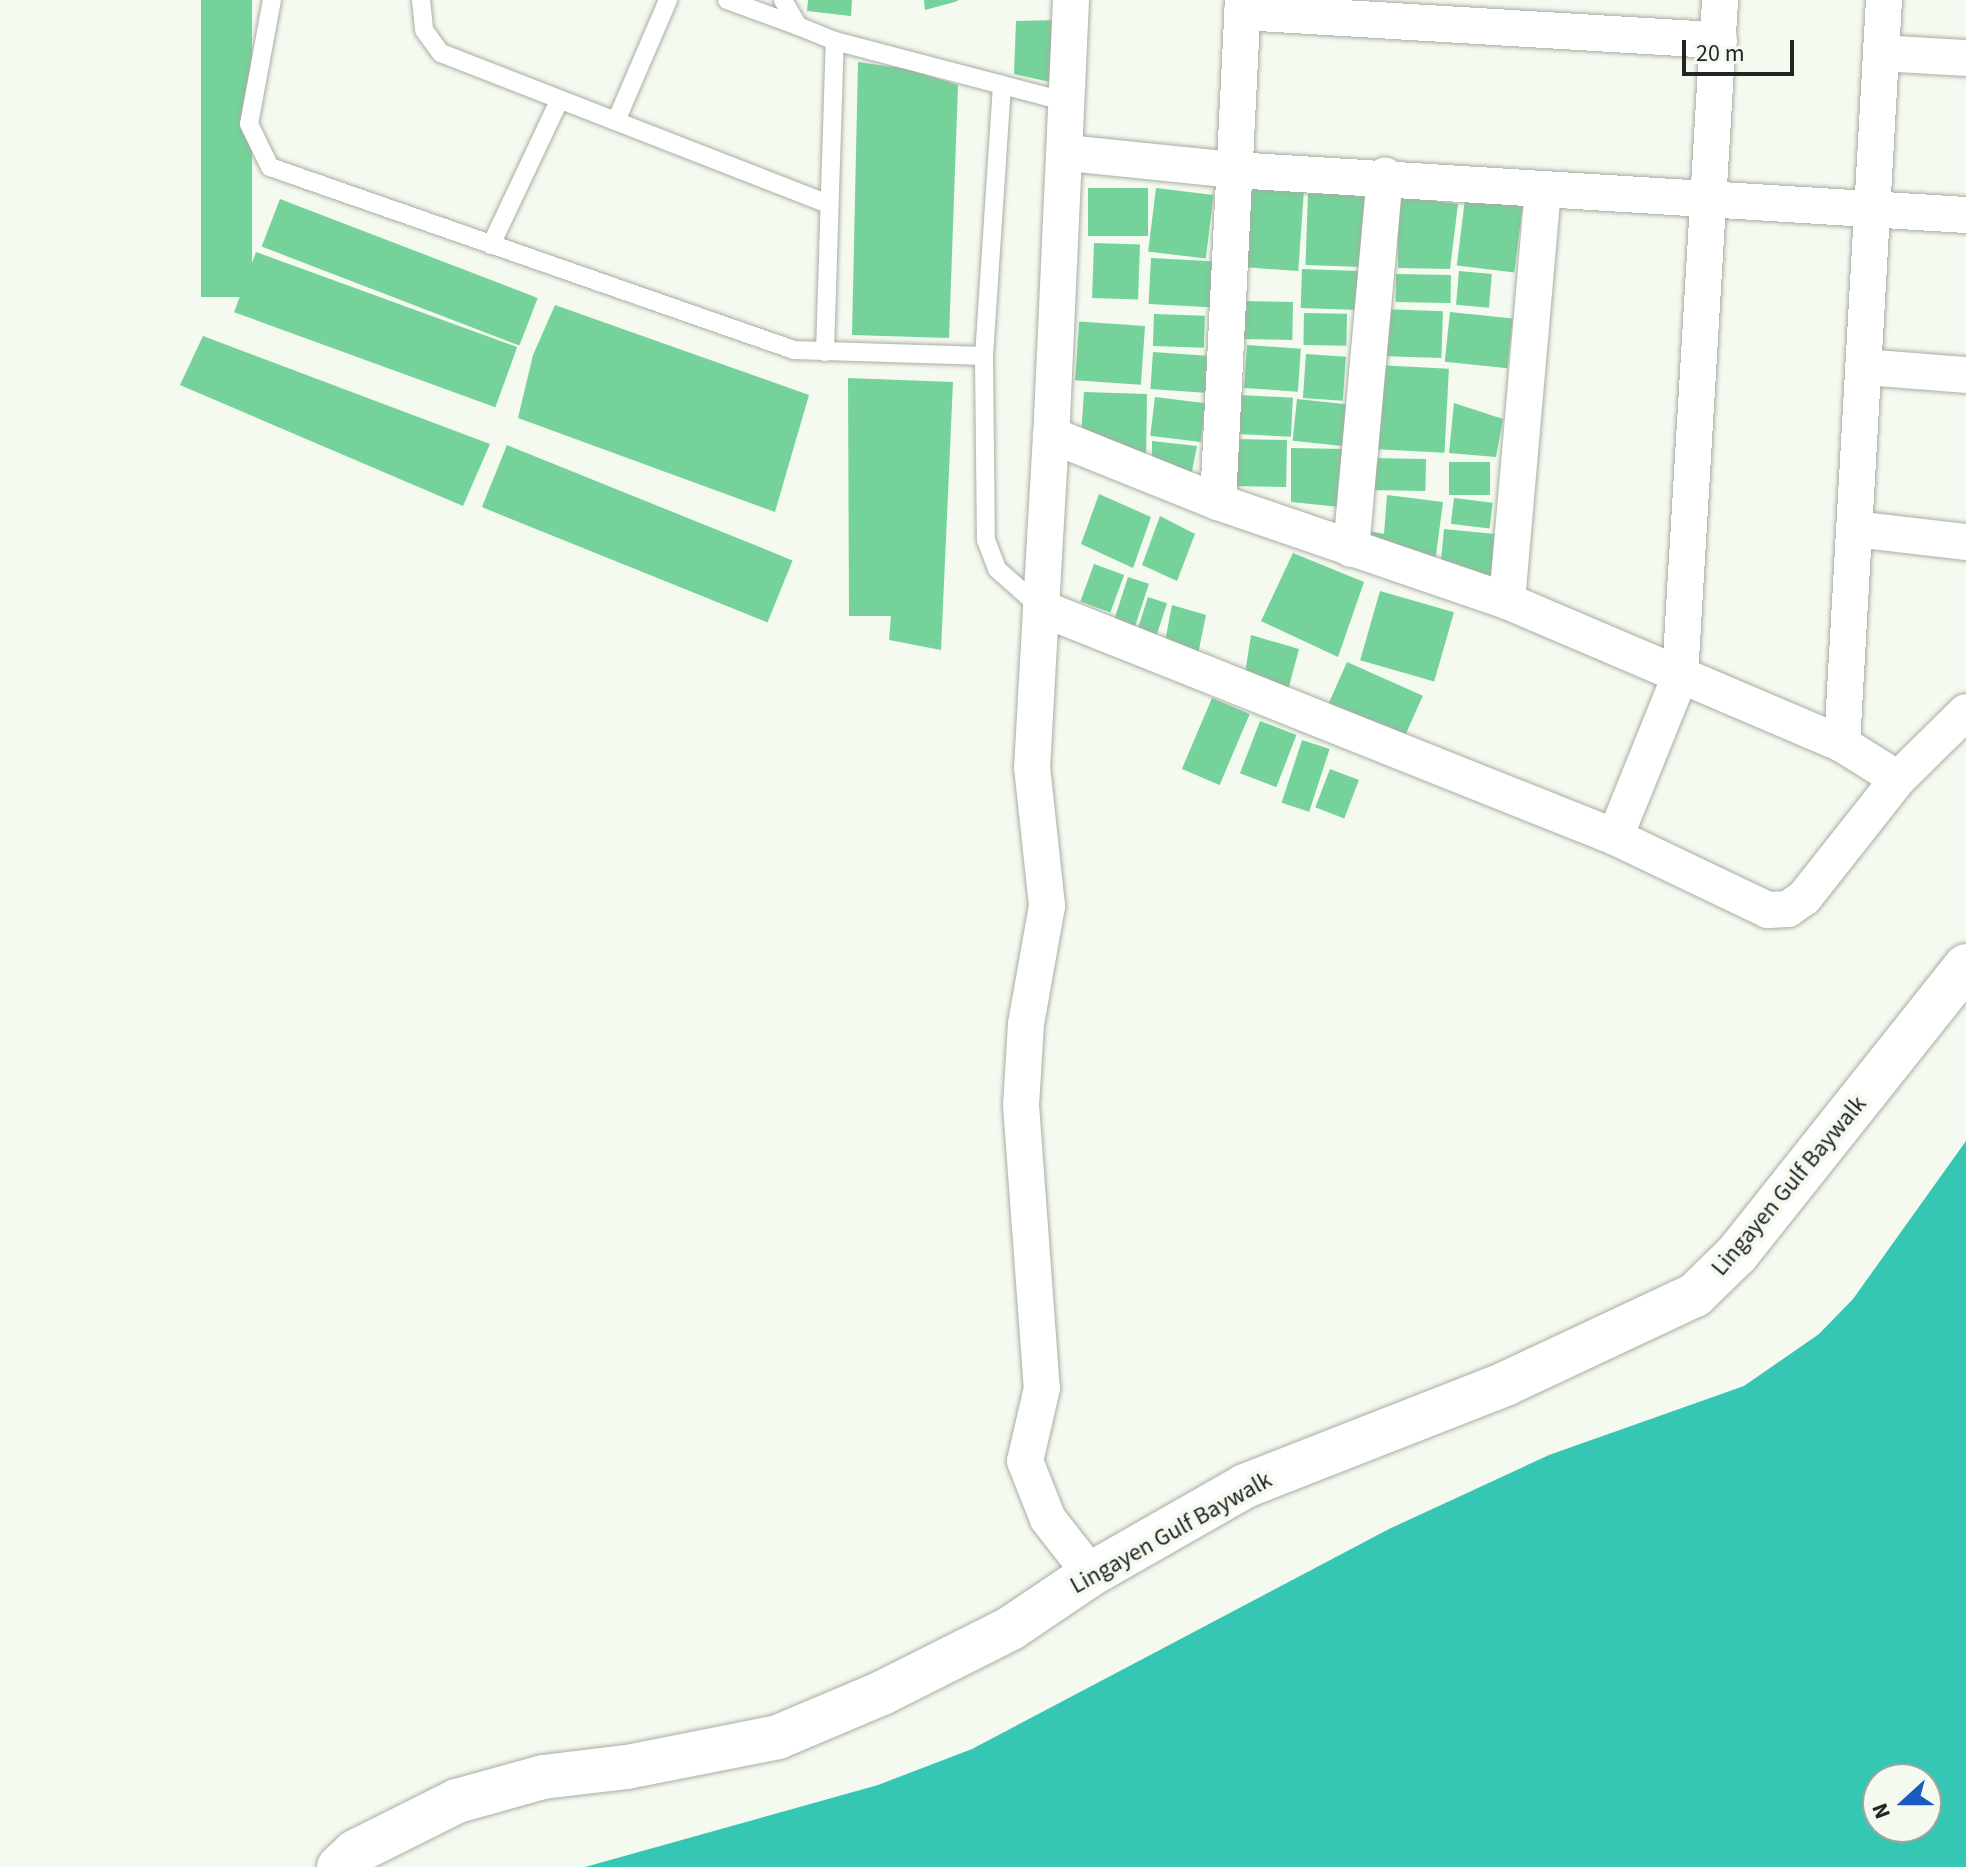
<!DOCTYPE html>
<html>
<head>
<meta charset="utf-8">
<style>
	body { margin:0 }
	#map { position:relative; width:1966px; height:1867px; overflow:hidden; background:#f4faef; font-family:"Source Sans 3",sans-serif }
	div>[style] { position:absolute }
	.water>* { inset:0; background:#35c7b4 }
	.building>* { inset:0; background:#74d29a; transform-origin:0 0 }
	.roads { filter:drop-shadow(0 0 2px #a8ada3) drop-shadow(0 0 2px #a8ada3) }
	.service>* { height:18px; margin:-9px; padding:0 9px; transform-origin:9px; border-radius:9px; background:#fff }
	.minor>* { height:36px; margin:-18px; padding:0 18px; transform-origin:18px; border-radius:18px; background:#fff }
	.tertiary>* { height:44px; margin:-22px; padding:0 22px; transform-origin:22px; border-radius:22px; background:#fff }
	span { translate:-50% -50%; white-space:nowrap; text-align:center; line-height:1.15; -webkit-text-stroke:8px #f4faef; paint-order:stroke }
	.street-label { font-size:24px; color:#232521 }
	.north { position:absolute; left:1862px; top:1763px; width:80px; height:80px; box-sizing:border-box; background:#f4faef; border:2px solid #a0a59d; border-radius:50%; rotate:249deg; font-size:22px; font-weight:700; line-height:32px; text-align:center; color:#232521 }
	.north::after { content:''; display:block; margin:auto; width:28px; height:36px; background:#1b59c5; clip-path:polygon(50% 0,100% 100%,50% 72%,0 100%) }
	.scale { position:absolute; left:1682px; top:40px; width:112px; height:36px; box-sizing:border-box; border:4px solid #232521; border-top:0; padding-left:10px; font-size:24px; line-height:28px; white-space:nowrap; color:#232521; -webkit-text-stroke:6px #f4faef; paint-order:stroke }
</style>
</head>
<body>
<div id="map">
	<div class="water">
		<i style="clip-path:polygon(evenodd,1966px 1141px,1966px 1867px,585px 1867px,878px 1785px,972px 1749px,1389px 1529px,1549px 1455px,1744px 1386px,1819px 1334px,1853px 1299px,1966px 1141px,1878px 1779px,1926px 1779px,1926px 1827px,1878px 1827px,1878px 1779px)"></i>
	</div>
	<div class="building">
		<i style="left:201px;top:0;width:51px;height:297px"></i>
		<i style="clip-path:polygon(808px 0,852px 0,851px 16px,807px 11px)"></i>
		<i style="clip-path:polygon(924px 0,958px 0,958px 1px,925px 10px)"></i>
		<i style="clip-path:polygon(1058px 20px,1055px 83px,1014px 74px,1016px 21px)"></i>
		<i style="clip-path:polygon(858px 62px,907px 69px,958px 85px,949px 338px,852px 335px)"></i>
		<i style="left:1244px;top:187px;width:60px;height:80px;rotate:4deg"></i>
		<i style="left:1088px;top:188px;width:60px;height:48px"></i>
		<i style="left:1156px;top:188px;width:58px;height:64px;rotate:7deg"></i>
		<i style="left:1308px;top:193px;width:65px;height:72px;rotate:2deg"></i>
		<i style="clip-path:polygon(1397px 196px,1458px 204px,1450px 269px,1398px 268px)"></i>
		<i style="left:280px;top:199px;width:276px;height:51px;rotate:21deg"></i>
		<i style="left:1465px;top:199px;width:58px;height:67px;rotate:7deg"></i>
		<i style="left:1094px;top:243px;width:46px;height:55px;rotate:2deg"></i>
		<i style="left:256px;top:252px;width:278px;height:64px;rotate:20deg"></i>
		<i style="left:1151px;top:258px;width:66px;height:46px;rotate:3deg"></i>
		<i style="left:1302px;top:269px;width:57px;height:39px;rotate:2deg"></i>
		<i style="left:1459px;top:271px;width:33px;height:34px;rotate:5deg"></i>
		<i style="left:1396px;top:274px;width:55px;height:28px;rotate:1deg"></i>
		<i style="left:1238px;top:301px;width:55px;height:38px;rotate:1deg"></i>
		<i style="clip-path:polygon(555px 305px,809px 395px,775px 512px,518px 418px,533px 355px)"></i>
		<i style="left:1382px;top:309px;width:61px;height:47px;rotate:2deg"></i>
		<i style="left:1450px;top:312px;width:63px;height:50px;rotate:6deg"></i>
		<i style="left:1304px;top:313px;width:43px;height:32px;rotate:1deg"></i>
		<i style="left:1154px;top:314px;width:51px;height:32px;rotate:2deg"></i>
		<i style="left:1145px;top:326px;width:59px;height:66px;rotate:94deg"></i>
		<i style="clip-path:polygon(203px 336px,490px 444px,463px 506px,180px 385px)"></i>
		<i style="left:1247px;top:345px;width:54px;height:43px;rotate:4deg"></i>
		<i style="left:1153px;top:352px;width:61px;height:37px;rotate:4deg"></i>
		<i style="left:1306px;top:354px;width:40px;height:44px;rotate:4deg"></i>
		<i style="left:1377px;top:365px;width:72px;height:84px;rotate:3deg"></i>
		<i style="clip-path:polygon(848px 378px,953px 382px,941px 650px,889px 640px,891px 616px,849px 616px)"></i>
		<i style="clip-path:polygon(1084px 392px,1147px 394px,1146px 463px,1081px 437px)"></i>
		<i style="left:1240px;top:395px;width:53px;height:39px;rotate:3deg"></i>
		<i style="left:1155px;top:397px;width:51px;height:39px;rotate:7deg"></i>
		<i style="left:1297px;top:399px;width:57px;height:42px;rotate:6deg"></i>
		<i style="clip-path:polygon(1454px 403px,1503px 419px,1496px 457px,1449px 453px)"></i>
		<i style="left:1232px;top:439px;width:55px;height:47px;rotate:1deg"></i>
		<i style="clip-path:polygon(1152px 441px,1197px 446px,1190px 481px,1152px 471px)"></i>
		<i style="left:507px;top:445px;width:308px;height:67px;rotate:22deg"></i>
		<i style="clip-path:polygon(1291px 448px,1344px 449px,1340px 507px,1291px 502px)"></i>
		<i style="left:1370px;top:458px;width:56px;height:32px;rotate:1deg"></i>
		<i style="left:1449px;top:462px;width:41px;height:33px"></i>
		<i style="clip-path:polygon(1099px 494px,1151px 517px,1133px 568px,1081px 544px)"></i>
		<i style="clip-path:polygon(1387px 495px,1443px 502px,1434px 570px,1368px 550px,1369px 531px,1384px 534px)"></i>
		<i style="left:1454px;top:498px;width:39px;height:26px;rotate:7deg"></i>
		<i style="clip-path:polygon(1160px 516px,1195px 534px,1177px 581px,1142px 565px)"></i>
		<i style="clip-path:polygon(1444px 529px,1505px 535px,1501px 593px,1440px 572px)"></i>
		<i style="clip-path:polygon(1293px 553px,1364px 582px,1338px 657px,1261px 621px)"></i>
		<i style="left:1094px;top:564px;width:32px;height:40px;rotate:20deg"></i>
		<i style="left:1128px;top:577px;width:22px;height:47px;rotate:18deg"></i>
		<i style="left:1380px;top:591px;width:77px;height:72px;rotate:16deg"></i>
		<i style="left:1148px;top:597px;width:20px;height:37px;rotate:18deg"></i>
		<i style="clip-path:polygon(1172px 605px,1206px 615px,1197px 659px,1164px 647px)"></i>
		<i style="clip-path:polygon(1251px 635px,1299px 649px,1287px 694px,1244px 680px)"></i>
		<i style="left:1347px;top:662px;width:83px;height:53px;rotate:24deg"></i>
		<i style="left:1212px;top:698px;width:41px;height:77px;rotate:23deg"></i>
		<i style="left:1260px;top:721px;width:39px;height:56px;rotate:21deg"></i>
		<i style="left:1302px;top:740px;width:29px;height:66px;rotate:18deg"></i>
		<i style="left:1330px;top:769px;width:31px;height:41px;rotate:21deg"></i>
	</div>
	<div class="roads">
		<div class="service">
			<i style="left:272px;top:0;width:126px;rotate:100.5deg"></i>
			<i style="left:249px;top:124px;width:48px;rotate:64deg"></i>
			<i style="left:270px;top:167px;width:555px;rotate:19.25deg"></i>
			<i style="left:794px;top:350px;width:190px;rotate:1.8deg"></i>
			<i style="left:984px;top:356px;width:272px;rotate:-86.2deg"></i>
			<i style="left:421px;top:0;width:30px;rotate:84deg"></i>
			<i style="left:424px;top:30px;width:29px;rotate:54deg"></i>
			<i style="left:441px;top:53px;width:416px;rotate:21.3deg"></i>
			<i style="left:727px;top:0;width:76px;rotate:20.1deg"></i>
			<i style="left:783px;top:0;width:30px;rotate:60deg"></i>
			<i style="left:798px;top:26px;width:40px;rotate:22deg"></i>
			<i style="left:835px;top:41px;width:241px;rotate:14.7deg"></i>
			<i style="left:616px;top:121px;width:132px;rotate:-66.7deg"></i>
			<i style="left:491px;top:245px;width:161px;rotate:-64.7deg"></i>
			<i style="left:825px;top:352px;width:311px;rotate:-88.2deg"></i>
			<i style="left:984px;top:356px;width:184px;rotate:89.4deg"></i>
			<i style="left:986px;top:540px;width:31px;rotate:69deg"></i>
			<i style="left:997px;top:569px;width:59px;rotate:41.6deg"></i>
		</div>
		<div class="minor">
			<i style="left:1071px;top:0;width:435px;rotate:92.6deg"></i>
			<i style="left:1051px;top:435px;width:180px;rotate:21.9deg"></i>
			<i style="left:1218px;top:502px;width:305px;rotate:18.9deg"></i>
			<i style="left:1507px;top:601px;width:364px;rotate:23.1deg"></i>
			<i style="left:1842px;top:744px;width:66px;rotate:32deg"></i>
			<i style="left:1898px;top:779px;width:95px;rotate:-44.6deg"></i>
			<i style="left:1242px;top:12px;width:478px;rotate:3.4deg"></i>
			<i style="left:1881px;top:53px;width:85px;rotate:3.4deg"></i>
			<i style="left:1067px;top:153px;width:168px;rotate:5.8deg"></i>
			<i style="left:1234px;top:170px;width:733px;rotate:3.52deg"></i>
			<i style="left:1864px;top:367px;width:102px;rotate:4.5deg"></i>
			<i style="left:1051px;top:435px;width:173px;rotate:93.3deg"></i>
			<i style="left:1041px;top:608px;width:618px;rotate:21.75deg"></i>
			<i style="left:1615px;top:837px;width:174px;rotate:-68deg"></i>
			<i style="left:1680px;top:676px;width:677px;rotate:-86.61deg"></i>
			<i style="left:1218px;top:502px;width:503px;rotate:-87.15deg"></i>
			<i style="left:1854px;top:529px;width:113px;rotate:6.6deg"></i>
			<i style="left:1351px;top:549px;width:375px;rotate:-84.8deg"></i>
			<i style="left:1507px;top:601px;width:413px;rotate:-85deg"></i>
			<i style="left:1041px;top:608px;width:159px;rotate:93.2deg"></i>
			<i style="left:1032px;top:767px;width:140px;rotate:83.8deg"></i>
			<i style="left:1047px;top:906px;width:120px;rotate:100.1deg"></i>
			<i style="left:1026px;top:1024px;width:81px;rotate:93.5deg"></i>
			<i style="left:1021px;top:1105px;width:284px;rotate:85.8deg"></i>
			<i style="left:1042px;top:1388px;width:75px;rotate:103.1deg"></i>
			<i style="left:1025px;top:1461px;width:62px;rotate:68.4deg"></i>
			<i style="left:1048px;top:1519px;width:70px;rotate:52deg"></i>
			<i style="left:1842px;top:744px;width:745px;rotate:-86.77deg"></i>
			<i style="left:1615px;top:837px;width:170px;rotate:25.5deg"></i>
			<i style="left:1768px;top:910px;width:20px;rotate:-3deg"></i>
			<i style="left:1788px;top:909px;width:19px;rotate:-35deg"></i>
			<i style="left:1804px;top:898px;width:152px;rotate:-51.7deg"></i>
		</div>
		<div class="tertiary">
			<i style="left:339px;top:1867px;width:22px;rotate:-43deg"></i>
			<i style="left:355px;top:1852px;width:114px;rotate:-26.6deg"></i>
			<i style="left:457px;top:1801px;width:89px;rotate:-15.6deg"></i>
			<i style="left:543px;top:1777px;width:85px;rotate:-6.8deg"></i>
			<i style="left:627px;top:1767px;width:154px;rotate:-11.2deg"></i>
			<i style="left:778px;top:1737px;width:113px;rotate:-22.9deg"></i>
			<i style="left:882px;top:1693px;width:144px;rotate:-26.7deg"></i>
			<i style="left:1011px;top:1628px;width:97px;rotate:-34deg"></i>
			<i style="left:1091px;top:1574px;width:177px;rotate:-29.7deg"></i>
			<i style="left:1245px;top:1486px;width:279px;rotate:-21.4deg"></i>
			<i style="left:1505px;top:1384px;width:210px;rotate:-25.1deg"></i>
			<i style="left:1695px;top:1295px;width:59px;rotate:-44.3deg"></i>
			<i style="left:1737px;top:1254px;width:368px;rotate:-51.5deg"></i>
		</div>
	</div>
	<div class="street-label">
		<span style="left:1789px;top:1186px;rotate:-50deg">Lingayen Gulf Baywalk</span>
		<span style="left:1171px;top:1533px;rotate:-29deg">Lingayen Gulf Baywalk</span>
	</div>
	<div class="north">N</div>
	<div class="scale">20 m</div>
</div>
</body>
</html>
